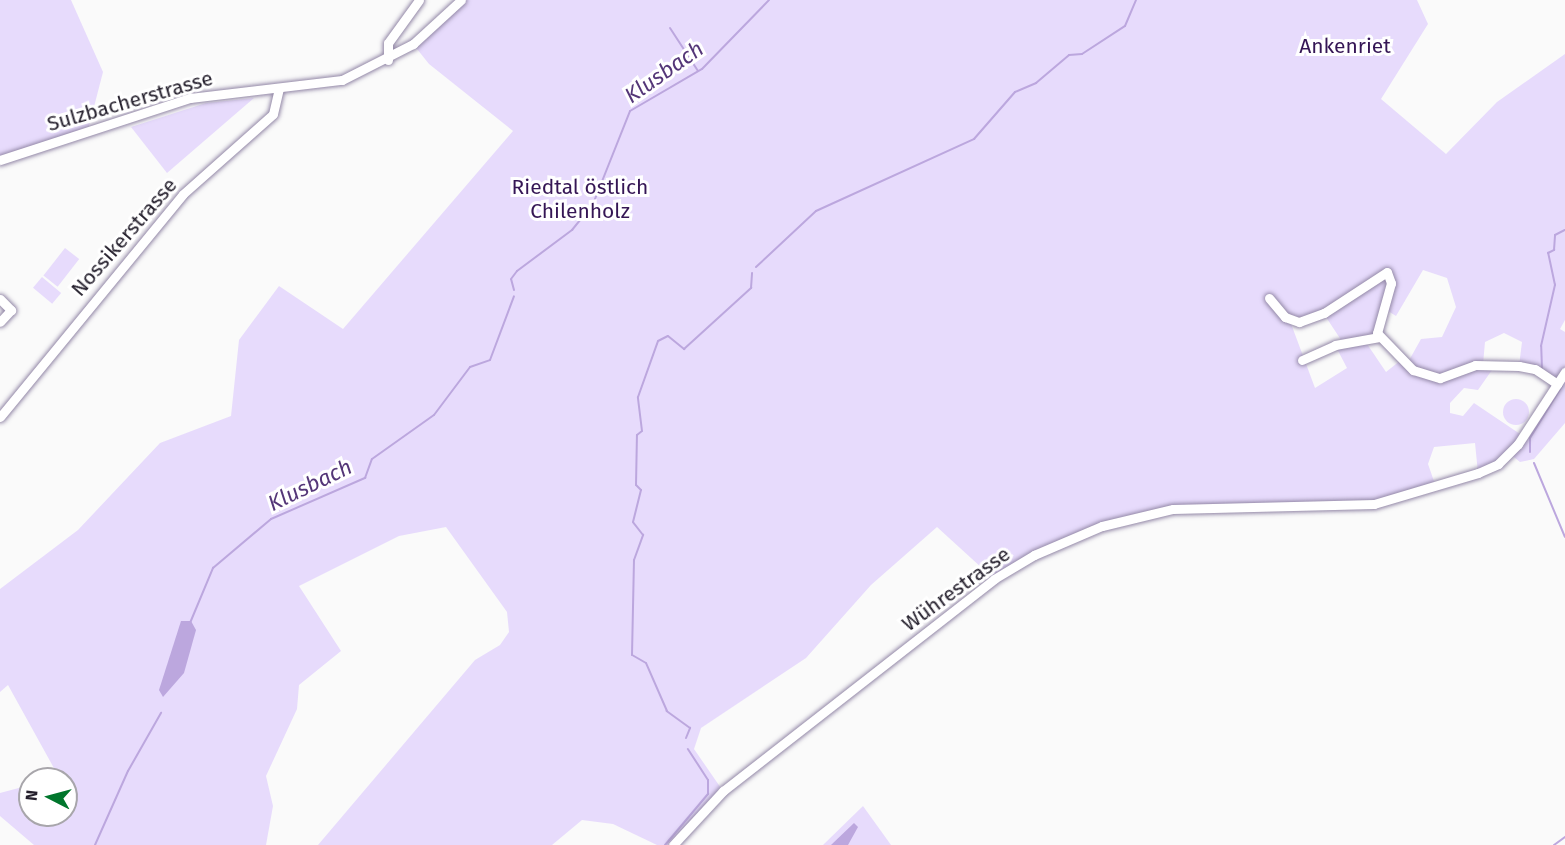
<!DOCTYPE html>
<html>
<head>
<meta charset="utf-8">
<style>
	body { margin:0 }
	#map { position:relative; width:1565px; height:845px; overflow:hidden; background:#fafafa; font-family:"Fira Sans",sans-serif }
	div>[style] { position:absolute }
	.green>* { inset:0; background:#e7dbfc; transform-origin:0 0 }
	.round { border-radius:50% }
	.water>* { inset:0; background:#bca7de }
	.stream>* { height:2px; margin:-1px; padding:0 1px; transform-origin:1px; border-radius:1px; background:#bca7de }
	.roads { filter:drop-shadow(0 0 2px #9388a7) drop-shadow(0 0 2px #9388a7) }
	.minor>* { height:9px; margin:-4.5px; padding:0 4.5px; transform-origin:4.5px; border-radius:4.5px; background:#fff }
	span { translate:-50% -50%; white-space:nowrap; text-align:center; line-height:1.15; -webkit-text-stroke:6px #fff; paint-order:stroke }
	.park-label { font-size:21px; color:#351655 }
	.street-label { font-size:21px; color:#25202d }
	.water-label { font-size:22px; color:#543678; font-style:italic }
	.north { position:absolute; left:18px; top:767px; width:60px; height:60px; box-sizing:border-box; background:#fff; border:2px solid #a8a6ab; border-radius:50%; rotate:276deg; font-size:16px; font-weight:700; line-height:24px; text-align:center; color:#25202d }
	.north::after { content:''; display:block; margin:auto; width:21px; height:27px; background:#00762c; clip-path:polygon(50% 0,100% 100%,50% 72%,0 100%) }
</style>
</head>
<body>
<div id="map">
	<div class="green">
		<i style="clip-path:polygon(0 0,71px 0,103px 72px,88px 130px,0 164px)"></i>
		<i style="clip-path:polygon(evenodd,461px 0,1417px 0,1428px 24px,1381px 99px,1446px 154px,1497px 102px,1565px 54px,1565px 320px,1560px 329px,1565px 332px,1565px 423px,1534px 459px,1520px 462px,1509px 453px,1478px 473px,1475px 443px,1434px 447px,1428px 464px,1436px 487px,1374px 504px,1199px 506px,1102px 526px,994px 579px,937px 527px,871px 585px,806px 658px,701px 728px,694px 749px,723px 791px,673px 845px,657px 845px,613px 824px,582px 820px,552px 845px,318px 845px,475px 660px,500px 645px,509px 632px,507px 612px,446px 527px,399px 536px,299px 586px,341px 651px,299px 685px,297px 709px,266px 776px,273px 806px,266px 845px,34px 845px,0 816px,0 793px,30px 785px,30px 815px,66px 815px,66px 779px,41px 779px,55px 770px,8px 685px,0 692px,0 589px,78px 530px,160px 443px,231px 416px,239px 340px,279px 286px,343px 329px,513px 131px,429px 64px,413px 44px,461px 0,1423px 270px,1447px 278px,1456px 307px,1442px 337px,1421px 339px,1407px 364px,1401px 360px,1386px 372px,1365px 341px,1377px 333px,1379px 316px,1388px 311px,1396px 316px,1423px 270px,461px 0,1324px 314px,1343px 343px,1335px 345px,1347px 368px,1315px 388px,1290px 321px,1324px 314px,461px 0,1504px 333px,1522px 342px,1519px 366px,1557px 384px,1523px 436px,1474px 403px,1463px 416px,1450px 413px,1450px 403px,1464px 388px,1478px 390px,1492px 370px,1483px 364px,1485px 342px,1504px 333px)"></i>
		<i style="clip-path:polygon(254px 98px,167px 173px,131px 127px,206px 103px)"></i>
		<i style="left:65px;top:248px;width:18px;height:35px;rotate:38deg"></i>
		<i style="left:42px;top:277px;width:25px;height:14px;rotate:40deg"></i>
		<i class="round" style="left:1503px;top:399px;width:26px;height:26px"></i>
		<i style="clip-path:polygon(863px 806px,891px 845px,823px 845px)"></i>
	</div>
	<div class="water">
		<i style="clip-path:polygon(181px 621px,191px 621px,196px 630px,184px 673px,163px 697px,159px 690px)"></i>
		<i style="clip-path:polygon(854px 823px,858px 827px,848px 845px,831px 845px)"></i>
	</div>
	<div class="stream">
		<i style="left:670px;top:28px;width:51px;rotate:56.9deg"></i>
		<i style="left:756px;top:267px;width:82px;rotate:-43deg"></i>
		<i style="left:816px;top:211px;width:174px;rotate:-24.5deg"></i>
		<i style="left:974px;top:139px;width:62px;rotate:-48.9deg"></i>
		<i style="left:1015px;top:92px;width:23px;rotate:-23deg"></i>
		<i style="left:1036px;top:83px;width:43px;rotate:-40.3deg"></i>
		<i style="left:1069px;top:55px;width:13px;rotate:-4deg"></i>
		<i style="left:1082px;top:54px;width:51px;rotate:-33.1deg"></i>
		<i style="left:1125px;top:26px;width:28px;rotate:-67deg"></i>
		<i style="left:514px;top:290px;width:11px;rotate:-105deg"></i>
		<i style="left:511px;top:279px;width:10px;rotate:-53deg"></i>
		<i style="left:517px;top:271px;width:69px;rotate:-36.7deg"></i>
		<i style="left:572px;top:230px;width:33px;rotate:-51deg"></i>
		<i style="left:593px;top:204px;width:100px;rotate:-68.3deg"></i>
		<i style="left:630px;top:111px;width:83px;rotate:-30.3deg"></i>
		<i style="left:702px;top:69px;width:96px;rotate:-45.8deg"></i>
		<i style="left:1542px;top:369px;width:23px;rotate:-92deg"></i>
		<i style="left:1541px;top:346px;width:63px;rotate:-77.1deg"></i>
		<i style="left:1555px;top:285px;width:33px;rotate:-102deg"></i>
		<i style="left:1548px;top:253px;width:7px;rotate:-27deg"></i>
		<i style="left:1554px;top:250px;width:15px;rotate:-86deg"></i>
		<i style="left:1555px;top:235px;width:11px;rotate:-27deg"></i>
		<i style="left:1530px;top:452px;width:14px;rotate:-90deg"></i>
		<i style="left:1530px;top:438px;width:61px;rotate:-58.4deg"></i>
		<i style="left:1534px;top:463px;width:80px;rotate:67.3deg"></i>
		<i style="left:190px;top:623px;width:60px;rotate:-67.3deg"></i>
		<i style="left:213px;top:568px;width:76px;rotate:-40.2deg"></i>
		<i style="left:271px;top:519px;width:103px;rotate:-23.6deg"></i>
		<i style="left:365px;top:478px;width:20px;rotate:-70deg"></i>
		<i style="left:372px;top:459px;width:76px;rotate:-35.4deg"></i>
		<i style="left:434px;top:415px;width:60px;rotate:-53.1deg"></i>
		<i style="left:470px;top:367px;width:21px;rotate:-19deg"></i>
		<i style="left:490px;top:360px;width:68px;rotate:-69.4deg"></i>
		<i style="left:686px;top:738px;width:11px;rotate:-68deg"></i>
		<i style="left:690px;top:728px;width:29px;rotate:-144deg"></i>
		<i style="left:667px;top:711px;width:52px;rotate:-113.6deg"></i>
		<i style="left:646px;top:663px;width:16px;rotate:-150deg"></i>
		<i style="left:632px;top:655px;width:95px;rotate:-88.8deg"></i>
		<i style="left:634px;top:560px;width:27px;rotate:-70deg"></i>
		<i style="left:643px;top:535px;width:16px;rotate:-128deg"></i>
		<i style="left:633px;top:522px;width:33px;rotate:-76deg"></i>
		<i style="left:641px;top:490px;width:7px;rotate:-135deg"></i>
		<i style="left:636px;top:485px;width:50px;rotate:-88.9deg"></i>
		<i style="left:637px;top:435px;width:6px;rotate:-39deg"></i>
		<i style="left:642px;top:431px;width:34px;rotate:-97deg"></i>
		<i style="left:638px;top:397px;width:59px;rotate:-70.3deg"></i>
		<i style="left:658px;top:341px;width:11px;rotate:-27deg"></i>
		<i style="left:668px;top:336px;width:21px;rotate:39deg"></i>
		<i style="left:684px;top:349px;width:91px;rotate:-42.3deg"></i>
		<i style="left:751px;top:288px;width:15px;rotate:-86deg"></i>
		<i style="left:95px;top:845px;width:81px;rotate:-66deg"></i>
		<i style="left:128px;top:771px;width:67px;rotate:-60.4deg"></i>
		<i style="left:665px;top:845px;width:67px;rotate:-49.9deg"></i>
		<i style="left:708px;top:794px;width:14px;rotate:-90deg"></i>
		<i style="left:708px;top:780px;width:37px;rotate:-123deg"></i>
		<i style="left:1554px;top:845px;width:14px;rotate:-36deg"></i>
	</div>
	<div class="roads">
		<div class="minor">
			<i style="left:388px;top:60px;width:17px;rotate:-90deg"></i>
			<i style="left:388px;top:43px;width:53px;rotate:-54.2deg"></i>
			<i style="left:0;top:160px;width:200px;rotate:-18.1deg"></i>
			<i style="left:190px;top:98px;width:153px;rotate:-6.8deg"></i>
			<i style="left:342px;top:80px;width:80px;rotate:-26.9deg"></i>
			<i style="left:413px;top:44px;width:65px;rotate:-42.5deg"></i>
			<i style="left:1269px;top:298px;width:25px;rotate:50deg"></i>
			<i style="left:1285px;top:317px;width:15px;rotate:20deg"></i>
			<i style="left:1299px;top:322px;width:27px;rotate:-20deg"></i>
			<i style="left:1324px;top:313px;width:75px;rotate:-33.1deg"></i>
			<i style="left:1387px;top:272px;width:12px;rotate:70deg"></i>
			<i style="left:1391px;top:283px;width:52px;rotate:105.6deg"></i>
			<i style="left:1377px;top:333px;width:52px;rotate:45.8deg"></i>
			<i style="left:1413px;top:370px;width:28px;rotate:17deg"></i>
			<i style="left:1440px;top:378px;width:37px;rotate:-20deg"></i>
			<i style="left:1475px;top:365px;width:44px;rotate:1.3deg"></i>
			<i style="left:1519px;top:366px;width:16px;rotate:11deg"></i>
			<i style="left:1535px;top:369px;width:27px;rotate:34deg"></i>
			<i style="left:0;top:299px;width:16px;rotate:45deg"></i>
			<i style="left:11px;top:310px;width:16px;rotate:133deg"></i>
			<i style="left:1302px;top:360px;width:36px;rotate:-24deg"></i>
			<i style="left:1335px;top:345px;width:45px;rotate:-10.3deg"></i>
			<i style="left:0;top:417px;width:288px;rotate:-50.6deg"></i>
			<i style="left:183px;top:194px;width:120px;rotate:-41.6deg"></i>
			<i style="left:273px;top:114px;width:26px;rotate:-77deg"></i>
			<i style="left:673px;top:845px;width:74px;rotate:-47.2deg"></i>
			<i style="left:723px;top:791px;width:344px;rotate:-38deg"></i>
			<i style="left:994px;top:579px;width:47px;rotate:-31deg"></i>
			<i style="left:1034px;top:555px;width:74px;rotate:-23.1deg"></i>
			<i style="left:1102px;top:526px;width:73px;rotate:-13.5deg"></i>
			<i style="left:1173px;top:509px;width:201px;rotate:-1.4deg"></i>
			<i style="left:1374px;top:504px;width:109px;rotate:-16.6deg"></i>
			<i style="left:1478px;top:473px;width:22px;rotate:-24deg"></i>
			<i style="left:1498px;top:464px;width:28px;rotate:-45deg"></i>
			<i style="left:1518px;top:444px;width:86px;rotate:-56.9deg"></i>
		</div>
	</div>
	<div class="park-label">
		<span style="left:1345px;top:46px">Ankenriet</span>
		<span style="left:580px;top:199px">Riedtal östlich<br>Chilenholz</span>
	</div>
	<div class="street-label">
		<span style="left:130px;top:101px;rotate:-16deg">Sulzbacherstrasse</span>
		<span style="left:124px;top:237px;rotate:-49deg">Nossikerstrasse</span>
		<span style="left:956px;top:589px;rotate:-36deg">Wührestrasse</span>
	</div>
	<div class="water-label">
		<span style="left:664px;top:72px;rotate:-35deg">Klusbach</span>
		<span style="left:310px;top:485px;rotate:-26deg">Klusbach</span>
	</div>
	<div class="north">N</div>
</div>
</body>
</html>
